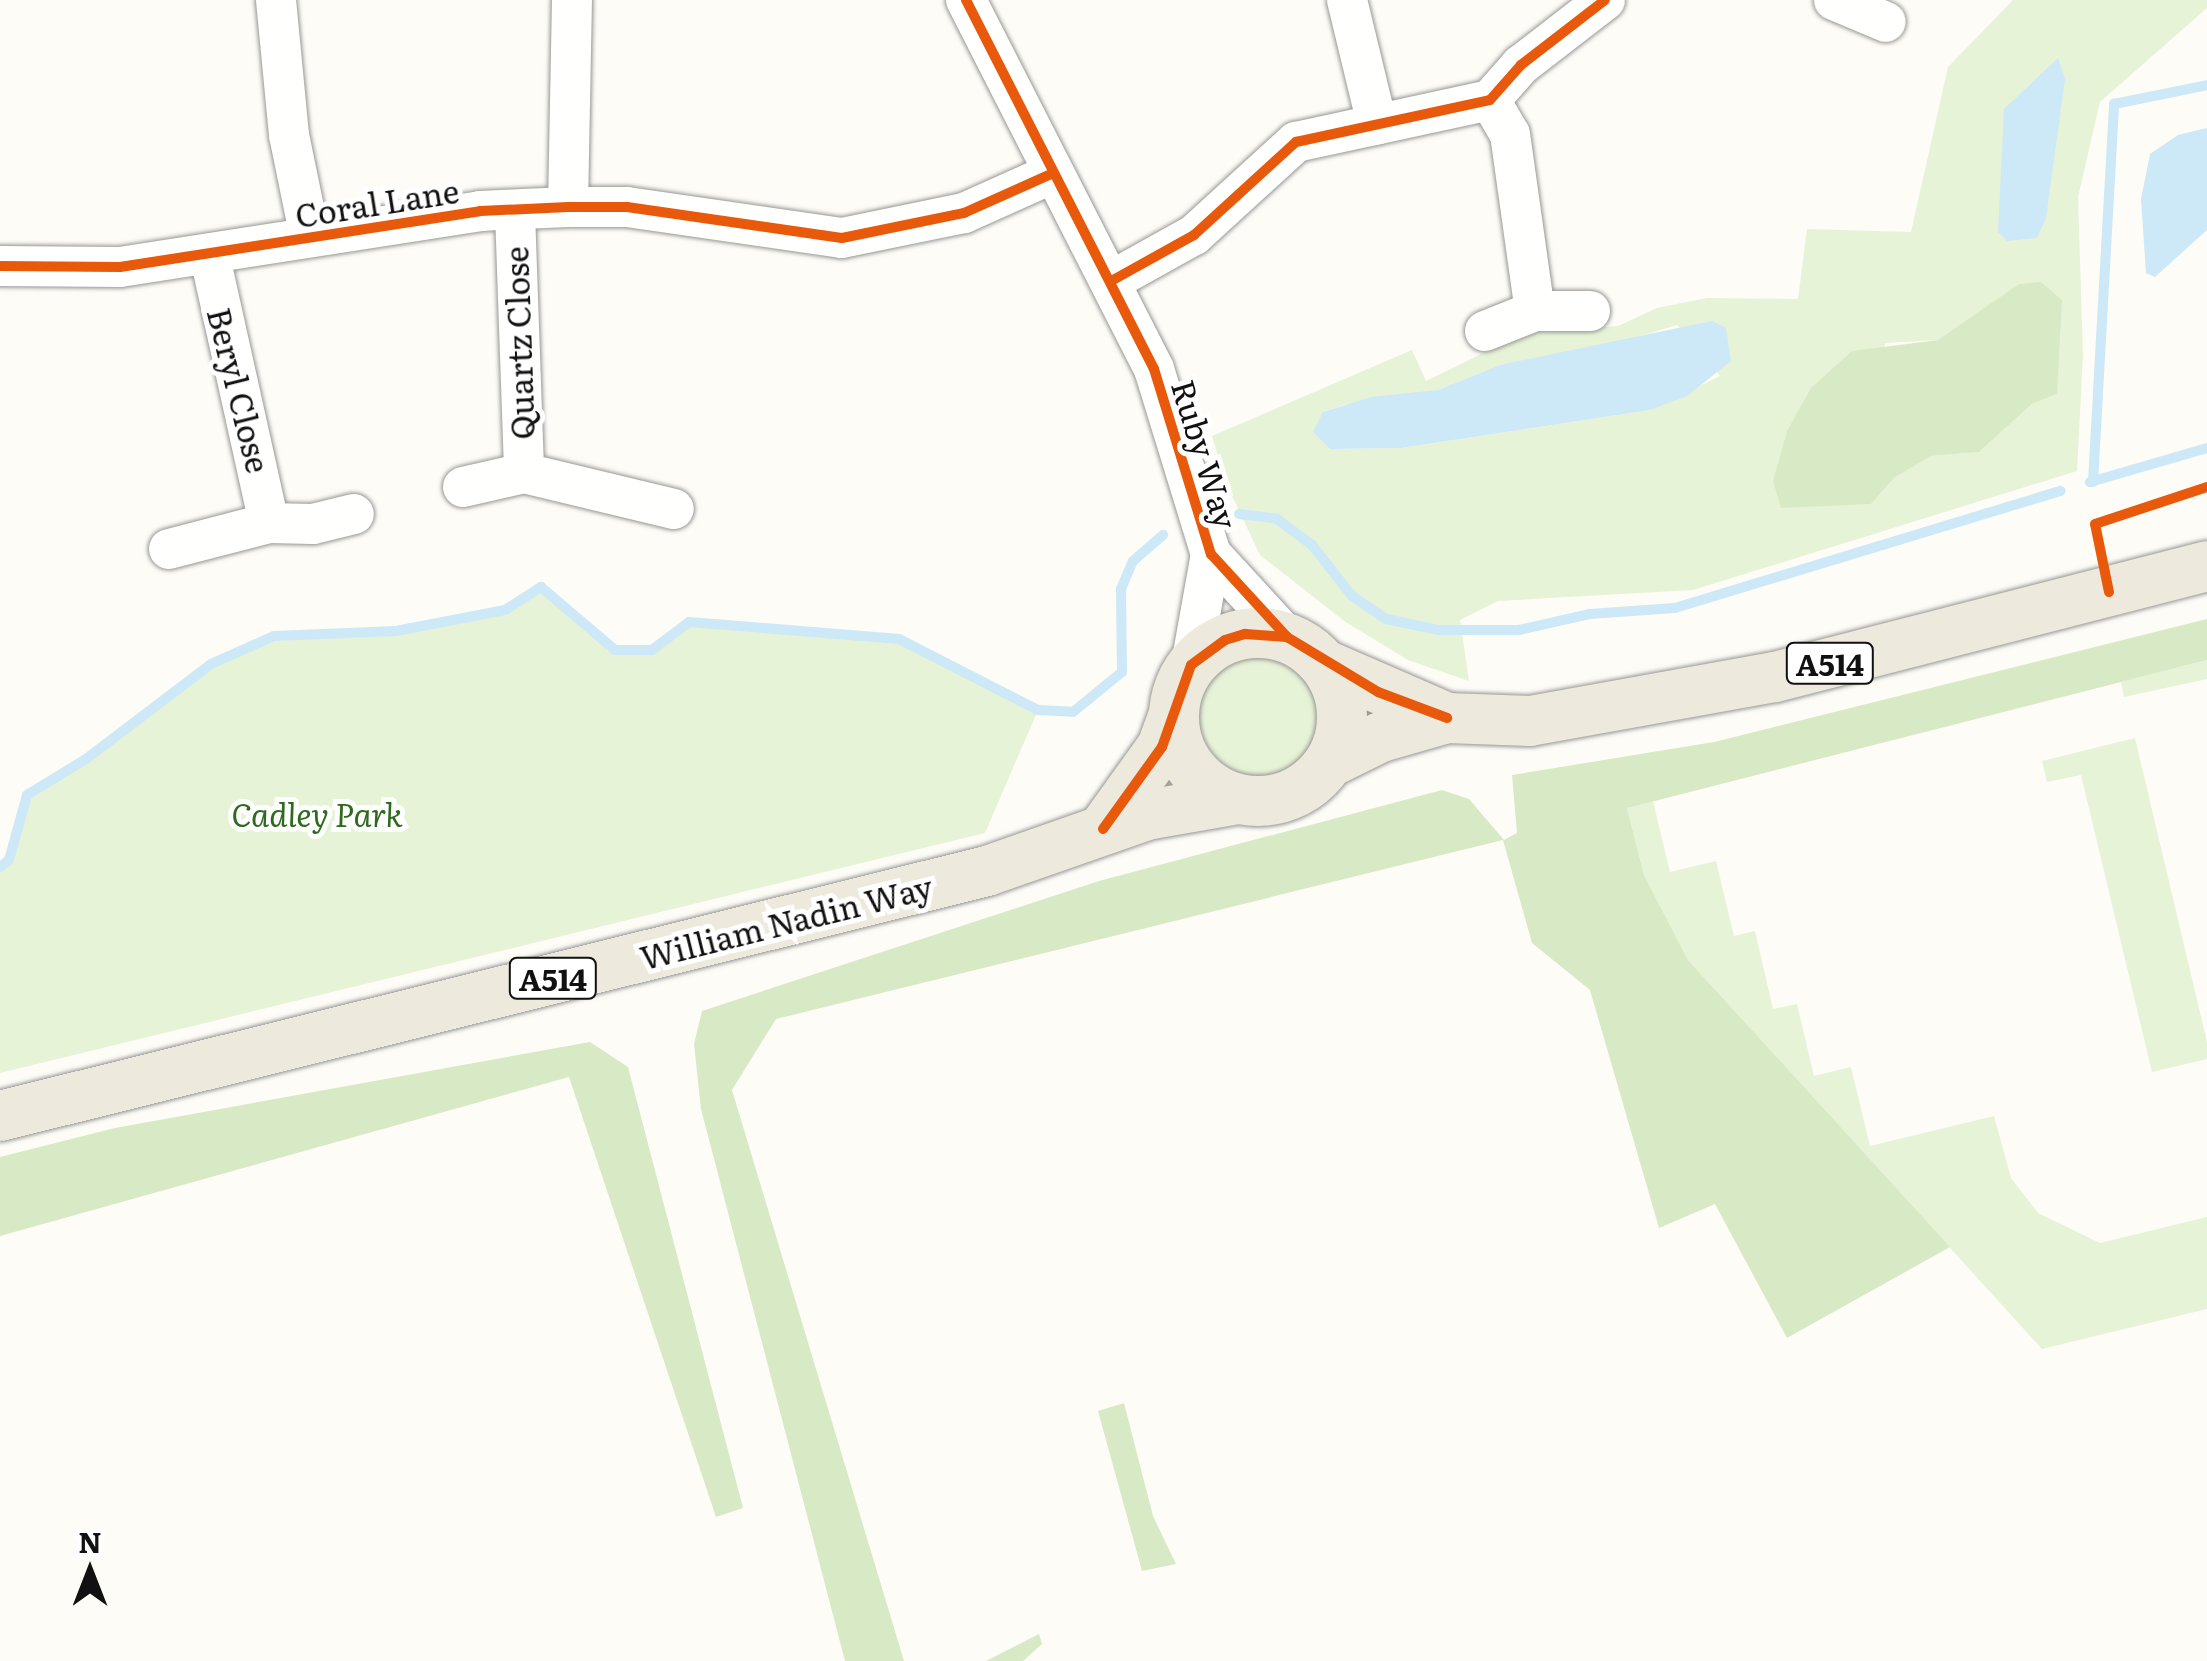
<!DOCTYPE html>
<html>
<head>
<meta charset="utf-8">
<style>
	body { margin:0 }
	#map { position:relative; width:2207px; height:1661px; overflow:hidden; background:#fdfcf7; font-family:Literata,serif }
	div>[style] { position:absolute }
	.green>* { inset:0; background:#e7f3d7 }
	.round { border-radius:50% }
	.forest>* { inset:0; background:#d8eac5 }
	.water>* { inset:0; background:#cde8f7 }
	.stream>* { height:10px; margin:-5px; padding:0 5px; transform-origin:5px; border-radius:5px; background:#cde8f7 }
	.roads { filter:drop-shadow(0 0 2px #979795) drop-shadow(0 0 2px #979795) }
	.minor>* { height:40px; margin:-20px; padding:0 20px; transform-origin:20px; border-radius:20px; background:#fffffe }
	.major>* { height:50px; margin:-25px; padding:0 25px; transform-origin:25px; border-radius:25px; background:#ede9dc }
	.major>.ring { margin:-25px; padding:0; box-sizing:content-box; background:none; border:50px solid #ede9dc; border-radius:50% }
	.cycleway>* { height:10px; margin:-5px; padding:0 5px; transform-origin:5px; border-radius:5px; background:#e8590c }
	span { translate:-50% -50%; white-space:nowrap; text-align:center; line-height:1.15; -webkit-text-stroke:10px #fff; paint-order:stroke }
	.shield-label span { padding:2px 8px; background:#fff; border:2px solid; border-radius:8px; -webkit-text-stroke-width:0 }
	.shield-label { font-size:30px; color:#111; font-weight:700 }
	.street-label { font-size:32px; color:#111 }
	.park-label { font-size:32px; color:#2f6b1f; font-style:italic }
	.north { position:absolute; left:40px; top:1521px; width:100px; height:100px; -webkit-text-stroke:8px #fff; paint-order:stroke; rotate:0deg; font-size:28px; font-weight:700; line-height:40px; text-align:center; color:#111 }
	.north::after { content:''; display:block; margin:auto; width:35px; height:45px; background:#111; clip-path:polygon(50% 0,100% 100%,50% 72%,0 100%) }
</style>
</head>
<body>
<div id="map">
	<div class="green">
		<i style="clip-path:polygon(evenodd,2013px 0,2207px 0,2207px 8px,2100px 102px,2078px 197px,2083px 355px,2077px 471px,1693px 590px,1498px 601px,1460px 620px,1469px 681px,1408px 660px,1344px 621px,1260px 555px,1226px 483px,1212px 436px,1412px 350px,1426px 381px,1524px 333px,1618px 326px,1657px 308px,1707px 298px,1798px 299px,1807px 229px,1911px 232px,1948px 67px,2013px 0,1677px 325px,1720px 376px,1650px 410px,1401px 448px,1330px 449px,1323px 412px,1344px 405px,1438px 390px,1500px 365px,1595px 350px,1677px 325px,2013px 0,1938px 340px,2057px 394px,2032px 404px,1979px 452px,1931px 456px,1894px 478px,1871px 504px,1885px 343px,1938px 340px)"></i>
		<i style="clip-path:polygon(541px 587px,616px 650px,652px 650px,689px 622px,899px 639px,1038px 710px,985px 833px,0 1073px,0 867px,10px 860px,27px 795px,86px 759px,211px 664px,274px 636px,396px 631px,505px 610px)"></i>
		<i class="round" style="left:1199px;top:651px;width:126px;height:126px"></i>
		<i style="clip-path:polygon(2207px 660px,2207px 679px,2124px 697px,2121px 682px)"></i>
		<i style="clip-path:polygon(2135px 738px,2207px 1042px,2207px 1059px,2152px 1072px,2081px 775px,2047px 782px,2042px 761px)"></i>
		<i style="clip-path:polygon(1652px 797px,1670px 872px,1716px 861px,1734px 936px,1755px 931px,1773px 1009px,1797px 1004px,1814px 1076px,1851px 1067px,1870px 1146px,1994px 1116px,2011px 1178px,2038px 1213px,2100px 1243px,2207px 1217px,2207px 1309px,2042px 1349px,1688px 960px,1644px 875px,1627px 808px)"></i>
	</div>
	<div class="forest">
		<i style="clip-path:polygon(2041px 282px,2062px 300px,2057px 394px,2032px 404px,1979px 452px,1931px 456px,1894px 478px,1871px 504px,1781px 508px,1773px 481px,1787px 431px,1811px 388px,1852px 351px,1938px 340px,2019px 284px)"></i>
		<i style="clip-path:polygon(2207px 619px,2207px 660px,1627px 808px,1644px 875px,1688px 960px,1950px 1247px,1787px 1338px,1715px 1204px,1659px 1228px,1590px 990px,1532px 943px,1503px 840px,776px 1019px,732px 1090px,904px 1661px,845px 1661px,701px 1109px,694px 1044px,702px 1011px,1099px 881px,1442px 790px,1469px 799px,1504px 840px,1517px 833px,1512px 775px,1714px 742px)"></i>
		<i style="clip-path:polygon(590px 1042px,628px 1067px,743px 1508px,716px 1517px,569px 1077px,0 1236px,0 1157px,115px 1128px)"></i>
		<i style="clip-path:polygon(1124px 1403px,1153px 1516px,1176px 1564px,1142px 1571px,1098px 1411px)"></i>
		<i style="clip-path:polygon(1039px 1634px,1042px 1644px,1023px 1661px,986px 1661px)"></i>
	</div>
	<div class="water">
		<i style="clip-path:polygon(2058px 58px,2065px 79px,2046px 218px,2037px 238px,2007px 241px,1998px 232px,2004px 109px)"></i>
		<i style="clip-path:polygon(2207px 128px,2207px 230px,2155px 277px,2146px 273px,2141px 199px,2150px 154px,2178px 135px)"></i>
		<i style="clip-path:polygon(1712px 321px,1726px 328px,1731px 361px,1687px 396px,1650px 410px,1401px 448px,1330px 449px,1313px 432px,1323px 412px,1371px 397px,1438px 390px,1500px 365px)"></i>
	</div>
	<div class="stream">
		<i style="left:2090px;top:482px;width:122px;rotate:-16.2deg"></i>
		<i style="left:2093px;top:482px;width:379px;rotate:-86.8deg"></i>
		<i style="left:2114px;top:104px;width:95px;rotate:-11.5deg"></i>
		<i style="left:1239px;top:514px;width:38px;rotate:7deg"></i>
		<i style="left:1277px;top:519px;width:44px;rotate:36.6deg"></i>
		<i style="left:1312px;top:545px;width:65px;rotate:51.9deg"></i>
		<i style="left:1352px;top:596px;width:41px;rotate:34.1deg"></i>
		<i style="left:1386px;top:619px;width:53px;rotate:11.9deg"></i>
		<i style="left:1438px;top:630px;width:81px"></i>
		<i style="left:1519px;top:630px;width:73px;rotate:-12.7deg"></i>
		<i style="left:1590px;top:614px;width:85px;rotate:-4deg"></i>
		<i style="left:1675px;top:608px;width:403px;rotate:-16.9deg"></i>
		<i style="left:0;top:867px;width:11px;rotate:-38deg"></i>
		<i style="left:9px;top:860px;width:67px;rotate:-74.5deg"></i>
		<i style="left:27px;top:795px;width:69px;rotate:-31.4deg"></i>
		<i style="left:86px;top:759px;width:157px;rotate:-37.2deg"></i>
		<i style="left:211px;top:664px;width:69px;rotate:-24deg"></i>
		<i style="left:274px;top:636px;width:122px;rotate:-2.3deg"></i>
		<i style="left:396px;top:631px;width:111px;rotate:-10.9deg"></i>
		<i style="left:505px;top:610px;width:43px;rotate:-32.6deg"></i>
		<i style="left:541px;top:587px;width:97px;rotate:40.4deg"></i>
		<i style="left:615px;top:650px;width:37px"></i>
		<i style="left:652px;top:650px;width:46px;rotate:-37.1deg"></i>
		<i style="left:689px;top:622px;width:211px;rotate:4.6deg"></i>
		<i style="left:899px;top:639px;width:156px;rotate:27.1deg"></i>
		<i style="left:1038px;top:710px;width:35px;rotate:3deg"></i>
		<i style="left:1073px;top:712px;width:63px;rotate:-39.2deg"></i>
		<i style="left:1122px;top:672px;width:83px;rotate:-90.7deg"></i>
		<i style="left:1121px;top:589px;width:30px;rotate:-67deg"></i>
		<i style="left:1133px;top:561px;width:40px;rotate:-41deg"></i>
	</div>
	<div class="roads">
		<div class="minor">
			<i style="left:276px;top:0;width:136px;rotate:84.5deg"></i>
			<i style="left:289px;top:135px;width:104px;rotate:78.4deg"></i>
			<i style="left:966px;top:0;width:414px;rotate:63deg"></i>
			<i style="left:1154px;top:369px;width:194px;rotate:72.9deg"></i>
			<i style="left:1211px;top:554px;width:113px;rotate:47.5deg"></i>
			<i style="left:1347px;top:0;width:128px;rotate:76.4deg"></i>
			<i style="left:1834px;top:0;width:56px;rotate:22.9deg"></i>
			<i style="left:1490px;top:100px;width:39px;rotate:60deg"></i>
			<i style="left:1510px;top:134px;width:179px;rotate:82deg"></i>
			<i style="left:568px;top:207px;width:207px;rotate:-88.9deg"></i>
			<i style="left:515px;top:212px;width:261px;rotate:88deg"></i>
			<i style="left:210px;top:257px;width:272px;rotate:77.5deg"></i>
			<i style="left:0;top:266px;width:120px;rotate:0.5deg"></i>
			<i style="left:120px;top:267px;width:364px;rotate:-8.8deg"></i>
			<i style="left:480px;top:211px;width:88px;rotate:-2.6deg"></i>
			<i style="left:568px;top:207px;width:59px"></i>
			<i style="left:627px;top:207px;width:217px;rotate:8.2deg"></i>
			<i style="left:842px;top:238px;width:125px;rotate:-11.6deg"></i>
			<i style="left:964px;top:213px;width:95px;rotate:-24.1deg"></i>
			<i style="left:1113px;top:280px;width:93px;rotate:-29.1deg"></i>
			<i style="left:1194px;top:235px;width:138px;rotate:-42.4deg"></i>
			<i style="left:1296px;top:142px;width:198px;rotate:-12.2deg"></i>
			<i style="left:1490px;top:100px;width:47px;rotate:-48.5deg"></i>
			<i style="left:1521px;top:65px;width:106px;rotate:-37.7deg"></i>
			<i style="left:1485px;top:331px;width:54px;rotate:-21.8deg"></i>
			<i style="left:1535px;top:311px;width:55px"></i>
			<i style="left:463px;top:487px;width:63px;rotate:-12.9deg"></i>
			<i style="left:524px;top:473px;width:154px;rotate:13.5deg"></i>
			<i style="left:169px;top:549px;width:103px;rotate:-14.6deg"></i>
			<i style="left:269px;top:523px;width:44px;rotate:1.3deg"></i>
			<i style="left:313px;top:524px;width:42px;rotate:-13.7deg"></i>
			<i style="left:1191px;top:665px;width:113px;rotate:-79.8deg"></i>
		</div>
		<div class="major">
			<i class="ring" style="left:1174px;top:633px;width:118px;height:118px"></i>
			<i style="left:1325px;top:665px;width:133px;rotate:23.5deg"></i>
			<i style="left:1447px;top:718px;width:83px;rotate:2.1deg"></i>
			<i style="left:1530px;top:721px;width:249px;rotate:-10.2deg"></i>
			<i style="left:1775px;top:677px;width:446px;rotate:-14.4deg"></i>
			<i style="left:1330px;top:762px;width:57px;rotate:-26.1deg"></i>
			<i style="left:1381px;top:737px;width:69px;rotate:-16.1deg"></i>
			<i style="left:1103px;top:829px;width:101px;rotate:-54.3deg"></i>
			<i style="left:1162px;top:747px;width:33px;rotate:-70deg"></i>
			<i style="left:0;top:1116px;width:1017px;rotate:-13.94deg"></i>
			<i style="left:987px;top:871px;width:170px;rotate:-19.3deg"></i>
			<i style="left:1147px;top:815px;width:92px;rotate:-10deg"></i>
		</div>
	</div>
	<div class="cycleway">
		<i style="left:966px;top:0;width:414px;rotate:63deg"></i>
		<i style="left:1154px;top:369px;width:194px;rotate:72.9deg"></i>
		<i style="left:1211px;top:554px;width:113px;rotate:47.5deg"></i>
		<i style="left:0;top:266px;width:120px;rotate:0.5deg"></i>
		<i style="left:120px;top:267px;width:364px;rotate:-8.8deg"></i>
		<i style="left:480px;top:211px;width:88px;rotate:-2.6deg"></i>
		<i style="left:568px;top:207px;width:59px"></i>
		<i style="left:627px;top:207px;width:217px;rotate:8.2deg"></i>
		<i style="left:842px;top:238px;width:125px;rotate:-11.6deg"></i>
		<i style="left:964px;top:213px;width:95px;rotate:-24.1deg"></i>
		<i style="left:1113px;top:280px;width:93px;rotate:-29.1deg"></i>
		<i style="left:1194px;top:235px;width:138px;rotate:-42.4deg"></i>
		<i style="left:1296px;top:142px;width:198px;rotate:-12.2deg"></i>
		<i style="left:1490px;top:100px;width:47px;rotate:-48.5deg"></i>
		<i style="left:1521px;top:65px;width:106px;rotate:-37.7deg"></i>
		<i style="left:2109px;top:592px;width:69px;rotate:-101.6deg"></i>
		<i style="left:2095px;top:524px;width:118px;rotate:-18.3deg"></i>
		<i style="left:1103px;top:829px;width:101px;rotate:-54.3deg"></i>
		<i style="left:1162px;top:747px;width:87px;rotate:-70.5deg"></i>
		<i style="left:1191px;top:665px;width:42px;rotate:-36.3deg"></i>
		<i style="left:1225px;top:640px;width:21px;rotate:-17deg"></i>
		<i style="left:1245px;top:634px;width:42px;rotate:4.1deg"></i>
		<i style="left:1287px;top:637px;width:106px;rotate:31.1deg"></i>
		<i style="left:1378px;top:692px;width:74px;rotate:20.6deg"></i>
	</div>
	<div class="shield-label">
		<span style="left:1830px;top:663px">A514</span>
		<span style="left:553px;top:978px">A514</span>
	</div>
	<div class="street-label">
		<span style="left:377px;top:202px;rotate:-9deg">Coral Lane</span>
		<span style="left:518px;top:343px;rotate:-92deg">Quartz Close</span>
		<span style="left:240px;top:390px;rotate:76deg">Beryl Close</span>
		<span style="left:1206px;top:454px;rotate:73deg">Ruby Way</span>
		<span style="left:786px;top:921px;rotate:-14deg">William Nadin Way</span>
	</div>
	<div class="park-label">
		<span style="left:317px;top:813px">Cadley Park</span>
	</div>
	<div class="north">N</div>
</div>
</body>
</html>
